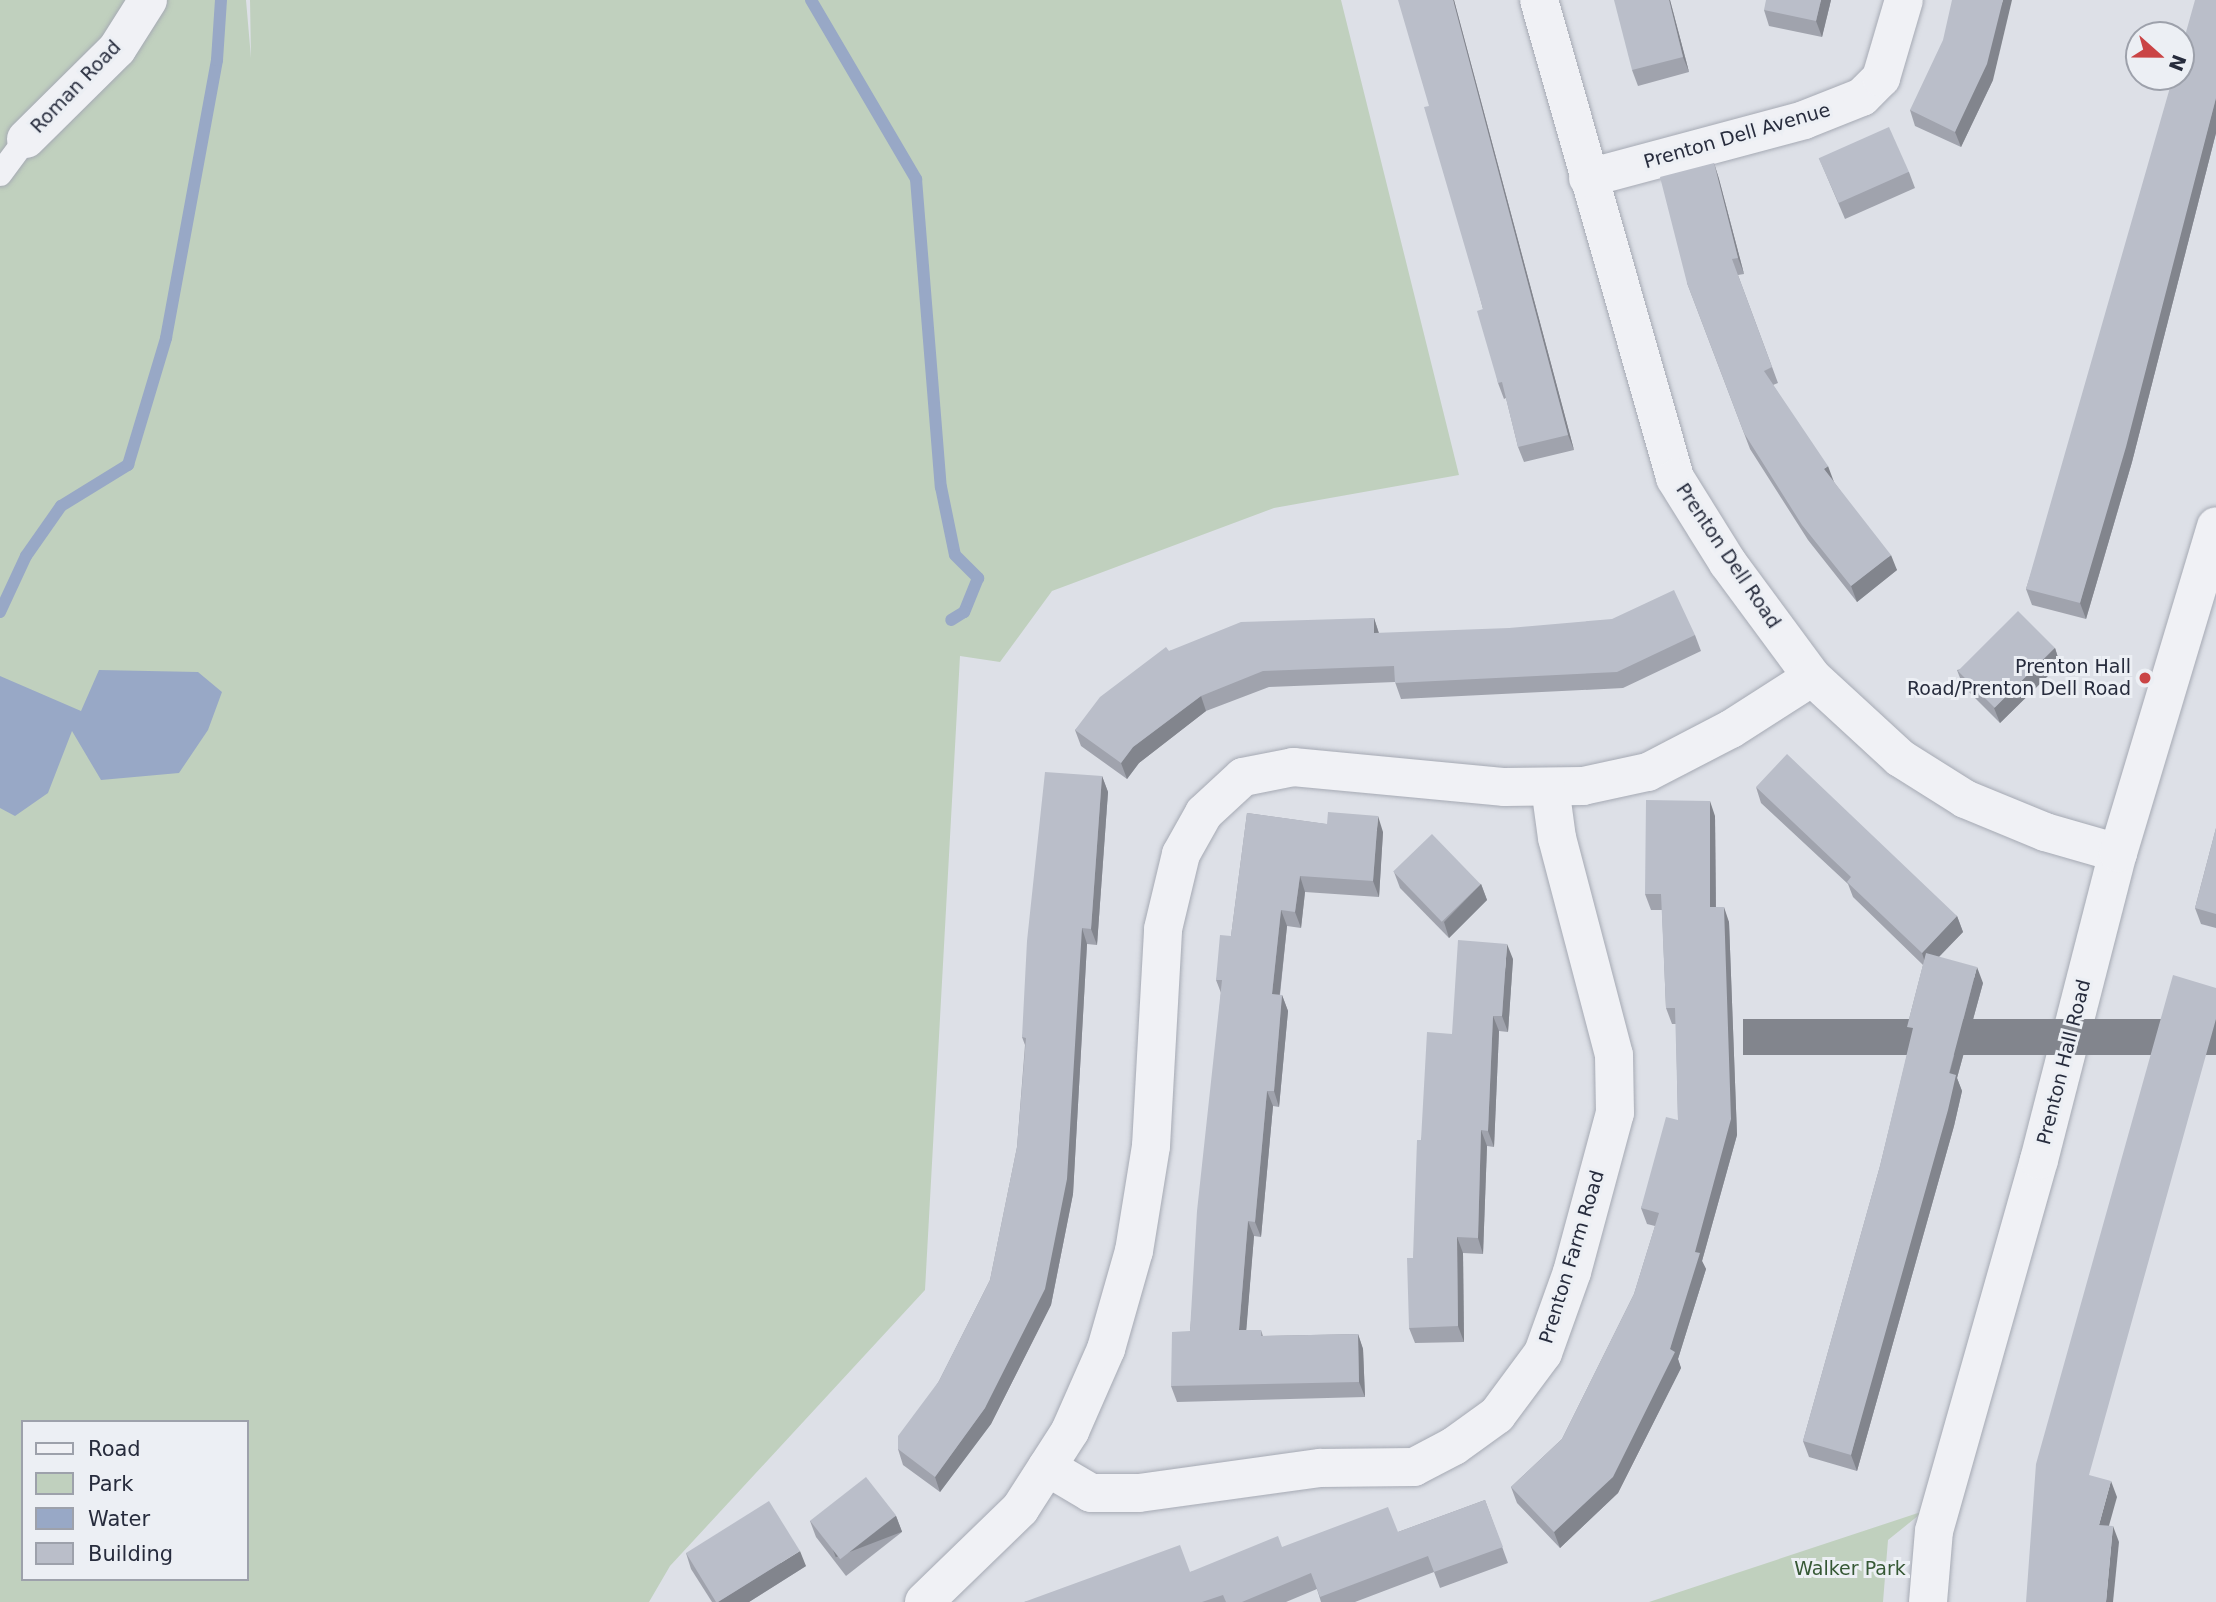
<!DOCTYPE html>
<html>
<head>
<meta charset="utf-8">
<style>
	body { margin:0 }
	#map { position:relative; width:2216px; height:1602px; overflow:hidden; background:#dde0e7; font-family:"DejaVu Sans",sans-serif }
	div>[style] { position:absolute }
	.green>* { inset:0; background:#c0d0be }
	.water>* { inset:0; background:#98a8c6 }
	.stream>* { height:12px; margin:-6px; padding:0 6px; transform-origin:6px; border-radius:6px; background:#98a8c6 }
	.roads { filter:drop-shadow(0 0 2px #a6aab4) drop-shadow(0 0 2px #a6aab4) }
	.service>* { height:24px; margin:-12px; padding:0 12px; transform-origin:12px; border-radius:12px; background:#f0f1f5 }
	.minor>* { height:38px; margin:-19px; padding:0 19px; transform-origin:19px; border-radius:19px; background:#f0f1f5 }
	.tertiary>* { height:38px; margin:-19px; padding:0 19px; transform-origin:19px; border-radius:19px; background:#f0f1f5 }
	.wall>* { inset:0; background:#a0a3ad }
	.shaded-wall>* { inset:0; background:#82858d; transform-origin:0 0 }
	.building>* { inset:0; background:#babec9; transform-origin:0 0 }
	.dots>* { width:19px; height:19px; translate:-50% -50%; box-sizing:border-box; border:4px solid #eceff4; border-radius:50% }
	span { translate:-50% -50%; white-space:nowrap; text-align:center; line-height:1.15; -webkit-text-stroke:6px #eceff4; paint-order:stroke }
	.street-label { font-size:19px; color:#272c3d }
	.poi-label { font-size:19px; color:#272c3d }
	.right { translate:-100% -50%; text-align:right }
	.park-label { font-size:19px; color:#365835 }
	.legend { position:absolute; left:21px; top:1420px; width:228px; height:161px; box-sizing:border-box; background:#eceff4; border:2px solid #9da1ab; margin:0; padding:9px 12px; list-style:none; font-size:21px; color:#272c3d }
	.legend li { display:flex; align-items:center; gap:14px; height:35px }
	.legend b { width:35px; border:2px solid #9da1ab }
	.north { position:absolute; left:2125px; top:21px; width:70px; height:70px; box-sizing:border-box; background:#eceff4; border:2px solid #9da1ab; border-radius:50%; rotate:111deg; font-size:19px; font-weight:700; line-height:28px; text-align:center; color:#272c3d }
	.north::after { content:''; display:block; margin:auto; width:24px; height:32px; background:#ca4445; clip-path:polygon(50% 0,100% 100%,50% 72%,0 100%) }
</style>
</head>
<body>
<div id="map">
	<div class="green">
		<i style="clip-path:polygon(evenodd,0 0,246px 0,251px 58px,250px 0,1341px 0,1459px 475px,1274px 508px,1052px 591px,1000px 662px,960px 656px,925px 1290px,670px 1566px,649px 1602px,0 1602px,0 0,23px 1422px,247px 1422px,247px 1579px,23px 1579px,23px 1422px)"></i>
		<i style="clip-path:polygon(1924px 1511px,1888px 1540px,1883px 1602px,1649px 1602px)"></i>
	</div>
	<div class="water">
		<i style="clip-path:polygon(99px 670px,198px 672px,222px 692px,208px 730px,179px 773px,101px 780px,72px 731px,48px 793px,15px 816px,0 808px,0 676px,81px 711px)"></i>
	</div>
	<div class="stream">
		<i style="left:811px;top:0;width:208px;rotate:59.6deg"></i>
		<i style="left:916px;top:179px;width:309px;rotate:85.4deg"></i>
		<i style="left:941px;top:487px;width:69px;rotate:78.4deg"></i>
		<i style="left:955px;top:555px;width:33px;rotate:45deg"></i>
		<i style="left:978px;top:578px;width:37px;rotate:112deg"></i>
		<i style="left:964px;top:612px;width:15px;rotate:148deg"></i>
		<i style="left:0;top:612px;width:62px;rotate:-65.1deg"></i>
		<i style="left:26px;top:556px;width:61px;rotate:-55deg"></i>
		<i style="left:61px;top:506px;width:79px;rotate:-31.5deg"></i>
		<i style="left:128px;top:465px;width:133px;rotate:-73.3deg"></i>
		<i style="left:166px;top:338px;width:283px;rotate:-79.6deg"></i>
		<i style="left:217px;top:60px;width:60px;rotate:-86.2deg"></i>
	</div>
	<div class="roads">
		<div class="service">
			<i style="left:0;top:174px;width:44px;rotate:-53.4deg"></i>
		</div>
		<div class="minor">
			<i style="left:1539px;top:0;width:497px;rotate:74.1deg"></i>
			<i style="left:1675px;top:478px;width:100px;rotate:58.1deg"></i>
			<i style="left:1728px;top:563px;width:142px;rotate:53.6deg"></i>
			<i style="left:1812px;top:677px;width:120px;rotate:42.6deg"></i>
			<i style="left:1900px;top:758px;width:77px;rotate:32.2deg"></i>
			<i style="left:1965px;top:799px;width:87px;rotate:22.4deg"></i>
			<i style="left:2045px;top:832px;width:76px;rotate:16deg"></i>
			<i style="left:26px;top:139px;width:128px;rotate:-44.7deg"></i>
			<i style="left:117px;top:49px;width:58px;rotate:-57.7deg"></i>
			<i style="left:1588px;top:178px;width:224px;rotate:-15deg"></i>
			<i style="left:1804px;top:120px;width:62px;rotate:-21.6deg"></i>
			<i style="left:1862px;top:97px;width:27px;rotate:-45deg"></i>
			<i style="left:1881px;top:78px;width:81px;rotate:-73.6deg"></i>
			<i style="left:1047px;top:1467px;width:51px;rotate:30.6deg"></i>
			<i style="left:1091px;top:1493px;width:48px"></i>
			<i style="left:1139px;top:1493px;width:183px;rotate:-7.9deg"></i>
			<i style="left:1320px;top:1468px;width:94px;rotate:-0.6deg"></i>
			<i style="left:1414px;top:1467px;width:45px;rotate:-27.7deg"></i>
			<i style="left:1454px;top:1446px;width:53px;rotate:-35.8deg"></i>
			<i style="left:1497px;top:1415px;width:77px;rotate:-53.4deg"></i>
			<i style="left:1543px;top:1353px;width:86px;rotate:-70.3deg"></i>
			<i style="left:1572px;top:1272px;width:165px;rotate:-74.9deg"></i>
			<i style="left:1615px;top:1113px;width:58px;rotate:-91deg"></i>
			<i style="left:1614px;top:1055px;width:224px;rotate:-104.7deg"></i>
			<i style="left:1557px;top:838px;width:51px;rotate:-97.8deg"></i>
			<i style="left:924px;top:1602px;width:134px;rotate:-44.1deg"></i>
			<i style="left:1020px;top:1509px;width:93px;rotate:-57.3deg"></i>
			<i style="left:1070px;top:1431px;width:90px;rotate:-66.3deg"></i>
			<i style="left:1106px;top:1349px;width:102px;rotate:-74.1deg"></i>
			<i style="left:1134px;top:1251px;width:106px;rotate:-80.8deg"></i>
			<i style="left:1151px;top:1146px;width:217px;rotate:-86.8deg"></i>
			<i style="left:1163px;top:929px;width:77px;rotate:-76.5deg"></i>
			<i style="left:1181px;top:854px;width:47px;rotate:-60.7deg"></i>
			<i style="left:1204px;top:813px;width:53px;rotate:-42.7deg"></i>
			<i style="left:1243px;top:777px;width:51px;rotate:-11.3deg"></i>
			<i style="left:1293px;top:767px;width:213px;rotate:5.4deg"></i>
			<i style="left:1505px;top:787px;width:78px;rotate:-0.7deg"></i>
			<i style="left:1583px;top:786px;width:66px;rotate:-12.2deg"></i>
			<i style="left:1648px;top:772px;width:93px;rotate:-27.4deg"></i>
			<i style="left:1731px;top:729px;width:96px;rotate:-32.7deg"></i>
		</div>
		<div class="tertiary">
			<i style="left:1928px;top:1602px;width:71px;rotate:-85.2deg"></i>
			<i style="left:1934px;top:1531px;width:386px;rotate:-74.2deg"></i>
			<i style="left:2039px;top:1160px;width:317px;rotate:-75.6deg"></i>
			<i style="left:2118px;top:853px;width:341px;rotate:-73.3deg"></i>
		</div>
	</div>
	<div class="wall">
		<i style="clip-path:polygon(1454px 0,1574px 450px,1524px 462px,1518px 447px,1506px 398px,1504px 399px,1498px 383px,1483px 309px,1429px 106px)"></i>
		<i style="clip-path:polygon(1670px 0,1689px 72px,1638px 86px,1632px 70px)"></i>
		<i style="clip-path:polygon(1831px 0,1822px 37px,1769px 26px,1764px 10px)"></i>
		<i style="clip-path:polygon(2216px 0,2216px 133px,2132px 462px,2086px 619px,2032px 605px,2026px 589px)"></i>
		<i style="clip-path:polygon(1993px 80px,1961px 147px,1915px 126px,1910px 110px)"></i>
		<i style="clip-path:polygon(1819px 158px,1909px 172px,1915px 188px,1845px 219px)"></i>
		<i style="clip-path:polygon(1714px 163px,1719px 179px,1744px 274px,1738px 275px,1778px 383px,1773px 385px,1834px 482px,1897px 570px,1857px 602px,1808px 540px,1750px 449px,1687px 283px)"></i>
		<i style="clip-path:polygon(1374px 618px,1379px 633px,1695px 635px,1701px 651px,1623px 688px,1401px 699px,1395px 682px,1269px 687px,1206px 711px,1139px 763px,1127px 779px,1081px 746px,1075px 730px,1169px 651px)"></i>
		<i style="clip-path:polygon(2055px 648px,2060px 664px,2000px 723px,1963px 686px,1957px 670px)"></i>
		<i style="clip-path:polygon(1102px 776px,1108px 792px,1097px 945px,1087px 944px,1073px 1194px,1051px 1305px,991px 1424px,940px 1492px,903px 1465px,898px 1449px,939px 1381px,990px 1280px,1017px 1147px,1025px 1045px,1022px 1037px)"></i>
		<i style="clip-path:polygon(1756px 787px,1957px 916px,1963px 932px,1939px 957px,1983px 983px,1957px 1078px,1962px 1091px,1954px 1126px,1857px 1471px,1809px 1457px,1803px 1441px,1880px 1166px,1911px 1039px,1907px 1027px,1923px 965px,1853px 897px,1848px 884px,1761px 803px)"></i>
		<i style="clip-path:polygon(1247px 813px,1383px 832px,1379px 897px,1305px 892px,1301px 928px,1287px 926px,1280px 995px,1282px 995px,1288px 1011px,1279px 1107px,1273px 1106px,1261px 1237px,1254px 1236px,1246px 1330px,1261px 1330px,1263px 1336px,1358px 1334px,1363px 1349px,1365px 1397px,1177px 1402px,1171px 1386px,1190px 1331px,1221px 993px,1216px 980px,1231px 936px)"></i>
		<i style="clip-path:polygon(1715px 816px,1716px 907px,1729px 922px,1737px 1135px,1702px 1261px,1706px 1269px,1678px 1359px,1681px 1368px,1618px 1493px,1560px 1548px,1517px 1503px,1511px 1487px,1562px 1439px,1634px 1294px,1655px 1226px,1647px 1224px,1641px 1208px,1678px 1120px,1676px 1024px,1672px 1024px,1666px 1008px,1662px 910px,1651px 910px,1645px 894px)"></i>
		<i style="clip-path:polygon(2216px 828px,2216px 928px,2201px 924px,2195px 908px)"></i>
		<i style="clip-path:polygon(1394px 872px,1481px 884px,1487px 900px,1449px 938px,1400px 888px)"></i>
		<i style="clip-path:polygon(1513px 959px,1508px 1032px,1499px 1031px,1494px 1147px,1487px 1146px,1483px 1254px,1463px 1253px,1464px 1342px,1415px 1343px,1409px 1328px,1421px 1140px,1452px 1034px)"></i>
		<i style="clip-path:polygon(1485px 1500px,1508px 1563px,1440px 1588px,1434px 1572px,1355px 1602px,1321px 1602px,1317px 1589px,1286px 1602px,1024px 1602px,1190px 1572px,1398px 1532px)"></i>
		<i style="clip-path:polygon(896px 1516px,902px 1532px,846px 1576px,816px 1537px,810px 1521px)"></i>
		<i style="clip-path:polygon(686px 1553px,806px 1566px,749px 1602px,712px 1602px,691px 1569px)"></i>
	</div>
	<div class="shaded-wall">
		<i style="clip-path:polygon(1453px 0,1454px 0,1574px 450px,1568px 435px)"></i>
		<i style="clip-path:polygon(1669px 0,1670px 0,1689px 72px,1683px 57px)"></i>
		<i style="clip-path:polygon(1821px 0,1831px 0,1822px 37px,1816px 21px)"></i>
		<i style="clip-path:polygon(2003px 0,2012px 0,1993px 80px,1961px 147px,1955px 132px)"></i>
		<i style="clip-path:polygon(2216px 98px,2216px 133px,2132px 462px,2086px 619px,2080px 603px)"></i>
		<i style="clip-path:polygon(1714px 163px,1719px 179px,1744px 274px,1738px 258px)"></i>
		<i style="clip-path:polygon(1828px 466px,1834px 482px,1824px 469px)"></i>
		<i style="clip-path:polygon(1891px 555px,1897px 570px,1857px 602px,1851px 586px)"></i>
		<i style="clip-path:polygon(1374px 618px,1379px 634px,1374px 633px)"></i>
		<i style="clip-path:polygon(2055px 648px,2060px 664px,2000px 723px,1994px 708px)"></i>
		<i style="clip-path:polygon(1201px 696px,1206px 711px,1139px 763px,1127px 779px,1121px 763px,1133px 747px)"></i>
		<i style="clip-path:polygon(1102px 776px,1108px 792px,1097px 945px,1091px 929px)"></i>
		<i style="clip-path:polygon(1710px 801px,1715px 816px,1716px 923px,1710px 907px)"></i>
		<i style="clip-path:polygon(1378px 816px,1383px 832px,1379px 897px,1373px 881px)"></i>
		<i style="clip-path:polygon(1300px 876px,1305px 892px,1301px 928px,1295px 912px)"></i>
		<i style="clip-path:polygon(1481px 884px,1487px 900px,1449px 938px,1444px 922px)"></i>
		<i style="clip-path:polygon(1724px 907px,1729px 922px,1737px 1135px,1702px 1261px,1706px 1269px,1678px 1359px,1681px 1368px,1618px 1493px,1560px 1548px,1554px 1532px,1670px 1349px,1695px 1252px)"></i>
		<i style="clip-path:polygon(1281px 910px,1287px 926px,1278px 1010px,1272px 994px)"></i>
		<i style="clip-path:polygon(1957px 916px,1963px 932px,1927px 969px,1922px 953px)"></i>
		<i style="clip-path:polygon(1082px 928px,1087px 944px,1073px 1194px,1051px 1305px,991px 1424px,940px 1492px,935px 1477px,985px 1408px)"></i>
		<i style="clip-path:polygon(1507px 944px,1513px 959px,1508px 1032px,1502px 1016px)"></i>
		<i style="clip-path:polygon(1977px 967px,1983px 983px,1957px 1078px,1962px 1091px,1954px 1126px,1857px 1471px,1851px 1455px)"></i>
		<i style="clip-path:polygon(1282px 995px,1288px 1011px,1279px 1107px,1274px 1091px)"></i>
		<i style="clip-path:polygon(1493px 1016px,1499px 1031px,1494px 1147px,1488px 1131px)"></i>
		<i style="left:2216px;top:1019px;width:36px;height:473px;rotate:90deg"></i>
		<i style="clip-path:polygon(1267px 1091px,1273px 1106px,1261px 1237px,1255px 1222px)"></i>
		<i style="clip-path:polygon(1481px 1130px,1487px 1146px,1483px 1254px,1478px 1238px)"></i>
		<i style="clip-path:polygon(1248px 1221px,1254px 1236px,1245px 1346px,1239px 1330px)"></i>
		<i style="clip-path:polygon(1457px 1237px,1463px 1253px,1464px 1342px,1458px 1326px)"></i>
		<i style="clip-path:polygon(1358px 1334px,1363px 1349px,1365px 1397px,1359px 1382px)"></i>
		<i style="clip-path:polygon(2111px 1481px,2117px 1497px,2105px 1540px,2099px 1525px)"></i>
		<i style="left:896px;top:1516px;width:17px;height:71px;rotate:69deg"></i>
		<i style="clip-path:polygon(2113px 1526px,2119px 1542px,2113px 1602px,2106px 1602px)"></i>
		<i style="clip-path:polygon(800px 1551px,806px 1566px,749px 1602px,718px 1602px)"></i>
	</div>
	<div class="building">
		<i style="clip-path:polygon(1398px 0,1453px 0,1568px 435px,1518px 447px,1502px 382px,1498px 383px,1477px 311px,1483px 309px,1424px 107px,1429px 106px)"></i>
		<i style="clip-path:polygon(1614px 0,1669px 0,1683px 57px,1632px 70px)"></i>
		<i style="clip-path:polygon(1766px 0,1821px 0,1816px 21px,1764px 10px)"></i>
		<i style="clip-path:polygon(1952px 0,2003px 0,1987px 64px,1955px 132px,1910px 110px,1943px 40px)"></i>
		<i style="clip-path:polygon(2195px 0,2216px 0,2216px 98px,2126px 447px,2080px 603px,2026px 589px,2173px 77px,2181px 77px,2181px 50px)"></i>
		<i style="left:1889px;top:127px;width:49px;height:77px;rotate:66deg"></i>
		<i style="clip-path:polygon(1714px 163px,1738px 258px,1732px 259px,1772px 367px,1764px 371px,1828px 466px,1824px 469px,1891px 555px,1851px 586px,1802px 525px,1744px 433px,1687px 283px,1660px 177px)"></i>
		<i style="clip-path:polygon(1674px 590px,1695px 635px,1617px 672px,1395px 683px,1394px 666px,1263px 671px,1201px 696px,1133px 747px,1121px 763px,1075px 730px,1100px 697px,1166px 647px,1169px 651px,1241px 622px,1374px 618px,1374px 633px,1509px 628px,1612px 619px)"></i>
		<i style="left:2018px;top:611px;width:52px;height:85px;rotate:45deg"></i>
		<i style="clip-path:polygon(1787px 754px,1957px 916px,1922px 953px,1847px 882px,1851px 877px,1756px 787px)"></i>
		<i style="clip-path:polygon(1045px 772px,1102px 776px,1091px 929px,1082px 928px,1067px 1179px,1045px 1289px,985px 1408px,935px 1477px,898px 1449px,898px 1436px,939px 1381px,990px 1280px,1017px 1147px,1026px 1038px,1022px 1037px,1027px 941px)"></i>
		<i style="clip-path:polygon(1646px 800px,1710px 801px,1710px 907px,1724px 907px,1731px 1119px,1695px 1252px,1700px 1253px,1670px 1349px,1675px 1352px,1613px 1477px,1554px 1532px,1511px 1487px,1562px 1439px,1634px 1294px,1659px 1213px,1641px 1208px,1666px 1117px,1678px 1120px,1675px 1008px,1666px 1008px,1661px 894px,1645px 894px)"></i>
		<i style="clip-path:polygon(1328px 812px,1378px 816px,1373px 881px,1300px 876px,1295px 912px,1281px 910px,1272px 994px,1282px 995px,1274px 1091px,1267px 1091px,1255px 1222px,1248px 1221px,1239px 1330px,1261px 1330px,1261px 1336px,1358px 1334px,1359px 1382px,1171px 1386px,1172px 1332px,1190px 1331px,1197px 1211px,1222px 980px,1216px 980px,1220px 935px,1231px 936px,1247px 813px,1327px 824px)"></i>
		<i style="clip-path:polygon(2216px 828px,2216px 914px,2195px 908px)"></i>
		<i style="left:1432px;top:834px;width:70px;height:54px;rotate:46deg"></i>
		<i style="clip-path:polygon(1458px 940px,1507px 944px,1502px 1016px,1493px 1016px,1488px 1131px,1481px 1130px,1478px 1238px,1457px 1237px,1458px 1326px,1409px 1328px,1407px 1258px,1413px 1258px,1417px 1140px,1421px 1140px,1427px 1032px,1452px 1034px)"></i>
		<i style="clip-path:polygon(1926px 953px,1977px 967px,1949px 1073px,1956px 1075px,1948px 1110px,1851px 1455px,1803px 1441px,1880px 1166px,1913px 1028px,1907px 1027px)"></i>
		<i style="clip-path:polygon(2173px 975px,2216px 988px,2216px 1019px,2089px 1475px,2111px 1481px,2099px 1525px,2113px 1526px,2106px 1602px,2026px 1602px,2036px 1464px)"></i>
		<i style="left:866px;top:1477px;width:49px;height:71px;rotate:52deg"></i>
		<i style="clip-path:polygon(1485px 1500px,1503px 1547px,1434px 1572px,1428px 1556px,1320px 1597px,1311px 1573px,1242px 1602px,1226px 1602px,1223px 1595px,1202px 1602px,1024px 1602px,1180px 1545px,1190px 1572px,1278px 1536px,1282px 1547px,1388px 1507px,1398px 1532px)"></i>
		<i style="clip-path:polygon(769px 1501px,800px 1551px,718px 1602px,716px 1602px,686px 1553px)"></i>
	</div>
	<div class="dots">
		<i style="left:2145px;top:678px;background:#ca4445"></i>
	</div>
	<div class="street-label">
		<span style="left:76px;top:87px;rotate:-46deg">Roman Road</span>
		<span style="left:1737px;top:136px;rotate:-16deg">Prenton Dell Avenue</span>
		<span style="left:1728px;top:556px;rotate:56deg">Prenton Dell Road</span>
		<span style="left:2064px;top:1062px;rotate:-76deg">Prenton Hall Road</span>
		<span style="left:1572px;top:1257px;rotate:-73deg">Prenton Farm Road</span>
	</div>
	<div class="poi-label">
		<span class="right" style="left:2131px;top:678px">Prenton Hall<br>Road/Prenton Dell Road</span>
	</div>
	<div class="park-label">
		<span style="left:1850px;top:1569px">Walker Park</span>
	</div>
	<ul class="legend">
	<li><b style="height:9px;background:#f0f1f5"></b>Road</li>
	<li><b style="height:19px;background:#c0d0be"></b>Park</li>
	<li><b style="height:19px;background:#98a8c6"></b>Water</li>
	<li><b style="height:19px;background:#babec9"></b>Building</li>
	</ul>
	<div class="north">N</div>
</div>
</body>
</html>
